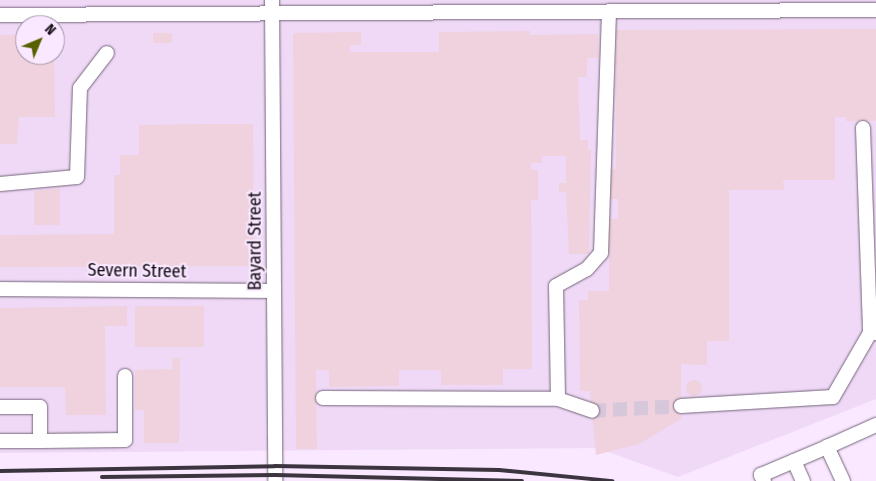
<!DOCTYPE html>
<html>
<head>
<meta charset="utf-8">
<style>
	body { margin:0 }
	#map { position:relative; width:876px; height:481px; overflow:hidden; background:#f9e8ff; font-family:"Fira Sans Condensed",sans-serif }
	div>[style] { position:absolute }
	.built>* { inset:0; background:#efd9f7 }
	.building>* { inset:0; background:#efd2dd; transform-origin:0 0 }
	.round { border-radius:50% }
	.minor-tunnel>* { height:14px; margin-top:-7px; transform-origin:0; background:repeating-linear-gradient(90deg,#d6c7db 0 14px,transparent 0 21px) }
	.roads { filter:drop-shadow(0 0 1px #75667a) drop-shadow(0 0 1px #75667a) }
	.minor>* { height:14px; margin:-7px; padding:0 7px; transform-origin:7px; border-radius:7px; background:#fff }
	.rail>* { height:4px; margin:-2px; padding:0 2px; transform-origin:2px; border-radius:2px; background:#3c343f }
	span { translate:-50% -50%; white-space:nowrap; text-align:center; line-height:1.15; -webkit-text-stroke:4px #f9e8ff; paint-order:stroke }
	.street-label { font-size:18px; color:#0f0911 }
	.north { position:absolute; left:15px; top:15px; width:50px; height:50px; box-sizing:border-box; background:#f9e8ff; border:1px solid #9b8fa0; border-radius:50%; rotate:45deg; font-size:14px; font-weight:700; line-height:20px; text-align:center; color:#0f0911 }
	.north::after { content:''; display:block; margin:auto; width:18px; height:22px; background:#586100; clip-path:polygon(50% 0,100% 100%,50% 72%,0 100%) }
</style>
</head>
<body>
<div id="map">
	<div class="built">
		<i style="clip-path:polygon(evenodd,0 0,876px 0,876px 399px,678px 477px,597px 448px,0 453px,0 0,25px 25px,55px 25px,55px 55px,25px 55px,25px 25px)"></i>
	</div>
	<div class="building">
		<i style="clip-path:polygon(876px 29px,876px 121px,846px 121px,846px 117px,835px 117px,835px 180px,783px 180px,784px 190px,729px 190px,729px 341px,707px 341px,707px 365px,681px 364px,681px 419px,639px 444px,596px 455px,590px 391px,580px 391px,579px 300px,588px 300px,588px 291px,609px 291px,609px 219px,618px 219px,618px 199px,609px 199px,609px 169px,616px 169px,616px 30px)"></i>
		<i style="clip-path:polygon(530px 31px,530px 35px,598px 34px,598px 58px,587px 58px,587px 77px,578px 77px,580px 140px,588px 140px,588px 150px,591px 150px,589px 254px,569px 254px,566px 192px,559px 192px,559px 183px,566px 183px,566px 156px,542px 156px,542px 163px,531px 163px,531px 170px,538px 170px,538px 200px,531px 200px,532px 369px,503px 369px,503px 385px,441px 385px,441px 370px,399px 370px,399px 386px,329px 387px,329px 370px,316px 370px,317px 449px,296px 449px,293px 33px,361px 32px,361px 45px,350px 45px,350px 52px,439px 52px,439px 32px)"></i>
		<i style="left:153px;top:33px;width:19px;height:10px"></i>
		<i style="clip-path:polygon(0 35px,25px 35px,25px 55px,54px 55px,55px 117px,19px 117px,17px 144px,0 144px)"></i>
		<i style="clip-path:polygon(204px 124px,253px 124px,254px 266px,0 267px,0 235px,114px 234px,114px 175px,120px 175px,120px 155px,139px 155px,139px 125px)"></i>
		<i style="clip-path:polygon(53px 189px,60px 189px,60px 225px,34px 225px,34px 191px)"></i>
		<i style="clip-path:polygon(127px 306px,127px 326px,105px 326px,106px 415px,66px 415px,65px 387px,0 387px,0 308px)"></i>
		<i style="left:135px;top:306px;width:69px;height:41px"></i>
		<i style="clip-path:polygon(172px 358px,180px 358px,179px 443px,144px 443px,144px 410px,135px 410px,135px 370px,173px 369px)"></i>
		<i class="round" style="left:686px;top:380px;width:16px;height:16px"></i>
	</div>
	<div class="minor-tunnel">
		<i style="left:592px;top:411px;width:89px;rotate:-3.2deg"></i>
	</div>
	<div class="roads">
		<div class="minor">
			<i style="left:272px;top:0;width:481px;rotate:89.6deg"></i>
			<i style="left:0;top:15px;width:876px;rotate:-0.33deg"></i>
			<i style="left:863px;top:128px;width:205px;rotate:88deg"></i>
			<i style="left:870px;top:333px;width:6px"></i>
			<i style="left:0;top:184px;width:77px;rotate:-5.2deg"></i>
			<i style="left:77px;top:177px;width:89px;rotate:-88.1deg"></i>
			<i style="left:80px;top:88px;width:44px;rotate:-52.4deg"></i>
			<i style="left:0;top:289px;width:274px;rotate:0.4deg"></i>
			<i style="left:323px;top:398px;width:235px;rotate:0.2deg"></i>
			<i style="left:558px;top:399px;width:36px;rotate:19deg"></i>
			<i style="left:558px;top:399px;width:113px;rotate:-91deg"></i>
			<i style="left:556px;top:286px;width:35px;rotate:-29deg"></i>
			<i style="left:587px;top:269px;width:21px;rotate:-49deg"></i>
			<i style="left:601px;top:253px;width:242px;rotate:-88.1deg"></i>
			<i style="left:681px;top:406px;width:152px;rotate:-3.4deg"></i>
			<i style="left:833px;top:397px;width:74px;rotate:-60deg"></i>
			<i style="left:0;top:407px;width:40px"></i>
			<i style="left:40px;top:407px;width:34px;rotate:90deg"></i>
			<i style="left:40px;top:441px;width:40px;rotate:180deg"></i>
			<i style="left:40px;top:441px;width:85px;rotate:-0.7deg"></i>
			<i style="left:125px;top:440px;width:64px;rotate:-90deg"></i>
			<i style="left:794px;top:461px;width:22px;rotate:66deg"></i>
			<i style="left:764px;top:481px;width:7px;rotate:-117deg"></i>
			<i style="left:761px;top:475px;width:72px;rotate:-23deg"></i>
			<i style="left:843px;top:481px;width:38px;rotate:-115deg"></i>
			<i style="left:827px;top:447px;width:54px;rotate:-24.2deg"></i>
		</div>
	</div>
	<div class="rail">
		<i style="left:0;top:471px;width:275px;rotate:-1deg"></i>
		<i style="left:275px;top:466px;width:224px;rotate:1deg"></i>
		<i style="left:499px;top:470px;width:114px;rotate:5.6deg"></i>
		<i style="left:102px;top:477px;width:173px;rotate:-0.7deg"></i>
		<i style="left:275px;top:475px;width:247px;rotate:1.4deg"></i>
	</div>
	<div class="street-label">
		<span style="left:255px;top:241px;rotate:-90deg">Bayard Street</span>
		<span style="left:137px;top:271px;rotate:1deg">Severn Street</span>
	</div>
	<div class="north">N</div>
</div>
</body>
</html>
